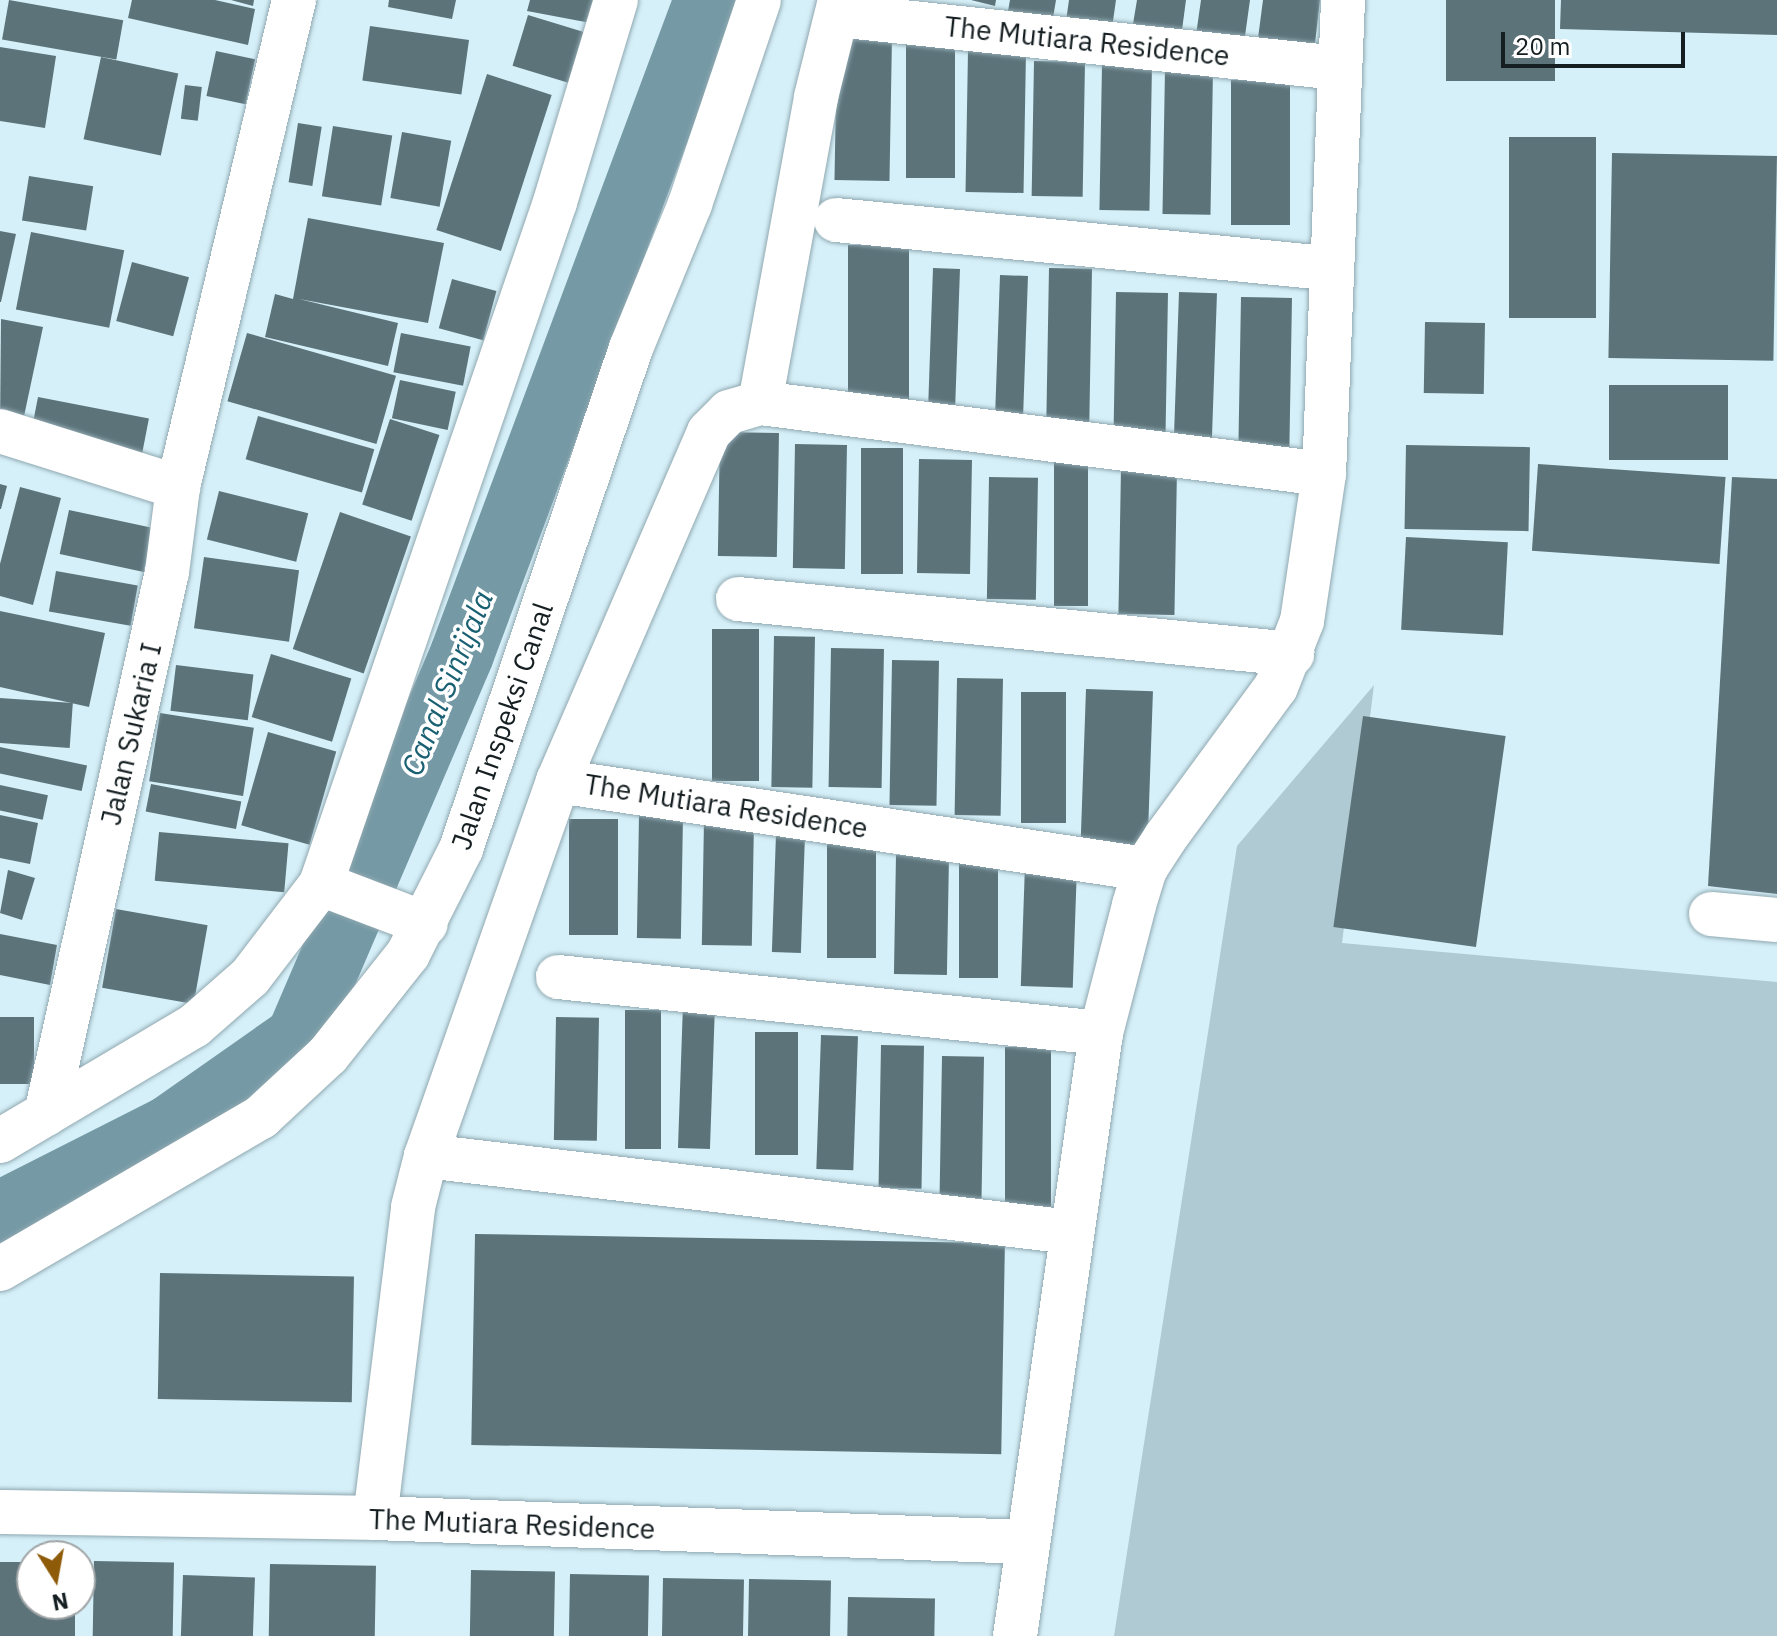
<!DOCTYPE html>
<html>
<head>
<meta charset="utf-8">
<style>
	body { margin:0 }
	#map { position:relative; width:1777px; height:1636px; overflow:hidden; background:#d6f0f9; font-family:"IBM Plex Sans",sans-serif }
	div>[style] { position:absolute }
	.green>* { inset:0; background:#b0cad3 }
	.canal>* { height:64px; margin:-32px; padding:0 32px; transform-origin:32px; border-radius:32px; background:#759aa6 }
	.building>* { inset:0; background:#5c737a; transform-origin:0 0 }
	.roads { filter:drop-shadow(0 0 2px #90a8b0) drop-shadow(0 0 2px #90a8b0) }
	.minor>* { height:44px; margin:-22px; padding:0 22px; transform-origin:22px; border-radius:22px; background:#fff }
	span { translate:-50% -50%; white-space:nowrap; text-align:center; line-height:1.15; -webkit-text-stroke:7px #fff; paint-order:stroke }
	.street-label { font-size:28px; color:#151e21 }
	.water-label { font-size:30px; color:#196073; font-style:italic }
	.north { position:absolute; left:16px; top:1540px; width:80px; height:80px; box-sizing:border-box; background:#fff; border:2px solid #a1a5a6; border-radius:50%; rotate:169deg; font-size:22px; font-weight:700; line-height:32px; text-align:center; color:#151e21 }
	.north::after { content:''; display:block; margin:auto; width:28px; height:36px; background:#8e5b09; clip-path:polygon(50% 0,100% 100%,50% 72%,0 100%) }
	.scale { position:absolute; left:1501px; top:32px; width:184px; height:36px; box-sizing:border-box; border:4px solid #151e21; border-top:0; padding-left:10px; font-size:24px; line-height:28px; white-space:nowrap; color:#151e21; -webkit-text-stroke:6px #fff; paint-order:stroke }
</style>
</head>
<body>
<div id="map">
	<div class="green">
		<i style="clip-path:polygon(1374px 685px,1342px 943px,1777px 982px,1777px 1636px,1114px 1636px,1237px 846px)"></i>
	</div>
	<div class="canal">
		<i style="left:0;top:1213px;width:191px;rotate:-26.8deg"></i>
		<i style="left:170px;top:1127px;width:156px;rotate:-35.1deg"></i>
		<i style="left:298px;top:1037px;width:417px;rotate:-66.8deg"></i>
		<i style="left:462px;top:654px;width:698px;rotate:-69.54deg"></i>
	</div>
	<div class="building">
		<i style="left:9px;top:0;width:116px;height:40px;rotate:10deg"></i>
		<i style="clip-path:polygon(132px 0,215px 0,255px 9px,248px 45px,128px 18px)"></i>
		<i style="clip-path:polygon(231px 0,254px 0,253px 6px)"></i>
		<i style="clip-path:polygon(389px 0,456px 0,452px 19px,388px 7px)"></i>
		<i style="clip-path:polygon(530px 0,601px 0,596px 24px,527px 11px)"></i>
		<i style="clip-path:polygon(971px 0,996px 0,995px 6px)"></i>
		<i style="clip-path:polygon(1010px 0,1056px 0,1053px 18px,1008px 11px)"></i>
		<i style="clip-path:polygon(1069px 0,1116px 0,1112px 28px,1066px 21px)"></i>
		<i style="clip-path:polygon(1137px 0,1186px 0,1182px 30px,1133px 24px)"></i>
		<i style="clip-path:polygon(1201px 0,1250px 0,1244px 43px,1196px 35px)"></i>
		<i style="clip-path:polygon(1263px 0,1320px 0,1314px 52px,1257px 46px)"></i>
		<i style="left:1446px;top:0;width:109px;height:81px"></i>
		<i style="clip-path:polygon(1561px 0,1777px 0,1777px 35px,1560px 29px)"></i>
		<i style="left:528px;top:15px;width:66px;height:53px;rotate:17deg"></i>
		<i style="left:370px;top:26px;width:100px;height:55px;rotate:8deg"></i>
		<i style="left:837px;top:36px;width:55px;height:144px;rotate:1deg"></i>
		<i style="left:906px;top:38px;width:49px;height:140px"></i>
		<i style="clip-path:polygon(0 47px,56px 56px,45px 128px,0 121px)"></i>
		<i style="left:216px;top:51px;width:40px;height:46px;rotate:12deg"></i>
		<i style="left:968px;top:51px;width:58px;height:141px;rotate:1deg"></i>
		<i style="left:101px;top:57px;width:79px;height:84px;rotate:12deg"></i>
		<i style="left:1034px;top:61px;width:51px;height:135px;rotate:1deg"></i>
		<i style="left:1102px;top:64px;width:50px;height:146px;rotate:1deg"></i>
		<i style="left:1165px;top:69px;width:48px;height:145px;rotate:1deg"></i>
		<i style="left:487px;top:74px;width:68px;height:164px;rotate:18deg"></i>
		<i style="left:1231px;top:80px;width:59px;height:145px"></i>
		<i style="left:185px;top:85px;width:17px;height:34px;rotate:7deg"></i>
		<i style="left:298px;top:123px;width:24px;height:60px;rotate:9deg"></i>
		<i style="left:333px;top:126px;width:60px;height:71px;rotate:9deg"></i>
		<i style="left:402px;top:132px;width:50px;height:67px;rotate:10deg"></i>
		<i style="left:1509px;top:137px;width:87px;height:181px"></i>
		<i style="left:1612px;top:153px;width:165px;height:205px;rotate:1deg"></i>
		<i style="left:29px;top:176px;width:65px;height:45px;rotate:9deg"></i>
		<i style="clip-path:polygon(308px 218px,444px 243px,428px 323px,299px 299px,398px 323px,388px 366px,265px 337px,275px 294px,293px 299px)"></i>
		<i style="clip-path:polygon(0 231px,16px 234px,1px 302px,0 302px)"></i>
		<i style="left:31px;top:232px;width:95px;height:79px;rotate:11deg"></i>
		<i style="left:848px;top:245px;width:61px;height:157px"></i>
		<i style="left:132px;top:262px;width:59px;height:61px;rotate:15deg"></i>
		<i style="left:933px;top:268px;width:27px;height:144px;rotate:2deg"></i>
		<i style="left:1049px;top:268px;width:43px;height:155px;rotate:1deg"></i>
		<i style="left:1000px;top:275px;width:28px;height:146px;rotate:2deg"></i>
		<i style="left:452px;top:279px;width:46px;height:51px;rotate:15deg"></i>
		<i style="left:1116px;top:292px;width:52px;height:150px;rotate:1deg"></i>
		<i style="left:1179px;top:292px;width:38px;height:154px;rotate:2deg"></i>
		<i style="left:1241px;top:297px;width:51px;height:159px;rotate:1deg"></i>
		<i style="clip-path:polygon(1px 319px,43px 327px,20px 435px,0 431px)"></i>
		<i style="left:1425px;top:322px;width:60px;height:71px;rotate:1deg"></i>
		<i style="left:247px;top:333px;width:155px;height:71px;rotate:16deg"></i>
		<i style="left:401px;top:333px;width:71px;height:40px;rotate:11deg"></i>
		<i style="left:400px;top:380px;width:57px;height:39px;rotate:12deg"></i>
		<i style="left:1609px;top:385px;width:119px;height:75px"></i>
		<i style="left:38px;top:397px;width:113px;height:52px;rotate:11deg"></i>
		<i style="left:258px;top:416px;width:121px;height:45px;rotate:16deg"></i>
		<i style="left:390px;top:419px;width:52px;height:90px;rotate:18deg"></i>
		<i style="left:720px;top:432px;width:59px;height:124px;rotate:1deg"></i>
		<i style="left:795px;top:444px;width:52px;height:124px;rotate:1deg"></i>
		<i style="left:1406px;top:445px;width:124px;height:84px;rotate:1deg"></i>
		<i style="left:861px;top:448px;width:42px;height:126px"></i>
		<i style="left:1054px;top:454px;width:34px;height:152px"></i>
		<i style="left:919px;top:459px;width:53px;height:114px;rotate:1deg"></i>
		<i style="left:1538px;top:464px;width:188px;height:87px;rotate:4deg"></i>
		<i style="left:1121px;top:468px;width:56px;height:146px;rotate:1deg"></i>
		<i style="left:989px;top:477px;width:49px;height:122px;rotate:1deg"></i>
		<i style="clip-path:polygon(1732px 477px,1777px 479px,1777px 894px,1708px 886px)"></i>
		<i style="clip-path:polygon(0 484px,7px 486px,1px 509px,0 509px)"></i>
		<i style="clip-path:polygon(20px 487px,61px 498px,33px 605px,0 596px,0 564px)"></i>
		<i style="left:219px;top:491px;width:92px;height:50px;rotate:14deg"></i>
		<i style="left:69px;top:510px;width:86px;height:45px;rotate:12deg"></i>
		<i style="left:340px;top:512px;width:75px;height:145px;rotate:19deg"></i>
		<i style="left:1406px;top:537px;width:102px;height:93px;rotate:3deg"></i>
		<i style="left:204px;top:557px;width:96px;height:72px;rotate:8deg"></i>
		<i style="left:56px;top:571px;width:83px;height:41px;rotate:10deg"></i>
		<i style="clip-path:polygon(0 611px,105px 633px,89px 707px,0 687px)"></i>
		<i style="left:712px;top:629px;width:47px;height:152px"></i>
		<i style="left:774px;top:636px;width:41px;height:151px;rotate:1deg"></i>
		<i style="left:831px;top:648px;width:53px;height:139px;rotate:1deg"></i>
		<i style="left:271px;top:654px;width:84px;height:66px;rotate:17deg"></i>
		<i style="left:892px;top:660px;width:47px;height:145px;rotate:1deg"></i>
		<i style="left:176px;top:665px;width:78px;height:46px;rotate:7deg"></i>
		<i style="left:957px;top:678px;width:46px;height:137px;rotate:1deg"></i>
		<i style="left:1086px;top:689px;width:67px;height:158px;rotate:2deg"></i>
		<i style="left:1021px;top:692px;width:45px;height:131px"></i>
		<i style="left:0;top:698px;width:73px;height:45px;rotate:4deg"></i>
		<i style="left:160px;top:713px;width:95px;height:69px;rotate:9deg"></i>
		<i style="left:1363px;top:716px;width:144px;height:213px;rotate:8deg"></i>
		<i style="left:268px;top:732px;width:71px;height:97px;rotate:16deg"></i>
		<i style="left:0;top:747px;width:89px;height:26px;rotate:12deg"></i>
		<i style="left:151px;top:784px;width:92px;height:28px;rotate:11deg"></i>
		<i style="left:0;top:785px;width:49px;height:25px;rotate:12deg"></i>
		<i style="clip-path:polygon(0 815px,38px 823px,30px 864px,0 858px)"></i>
		<i style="left:639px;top:816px;width:44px;height:122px;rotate:1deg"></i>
		<i style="left:569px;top:819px;width:49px;height:116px"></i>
		<i style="left:704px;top:820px;width:50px;height:125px;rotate:1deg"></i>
		<i style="left:159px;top:832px;width:130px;height:49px;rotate:5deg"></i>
		<i style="left:776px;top:834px;width:29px;height:118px;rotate:2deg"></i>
		<i style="left:827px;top:836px;width:49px;height:122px"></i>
		<i style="left:896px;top:855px;width:53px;height:119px;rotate:1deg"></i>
		<i style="left:959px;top:857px;width:39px;height:121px"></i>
		<i style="left:1025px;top:865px;width:52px;height:121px;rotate:2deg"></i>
		<i style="clip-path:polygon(8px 870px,35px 878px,22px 920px,0 913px)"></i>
		<i style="left:116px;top:909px;width:93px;height:80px;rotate:10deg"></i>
		<i style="clip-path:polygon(0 934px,57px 945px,50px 985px,0 975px)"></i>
		<i style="left:683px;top:1004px;width:32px;height:144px;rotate:2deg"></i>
		<i style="left:625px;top:1010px;width:36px;height:139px"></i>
		<i style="left:0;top:1017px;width:34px;height:67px"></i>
		<i style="left:556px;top:1017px;width:43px;height:123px;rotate:1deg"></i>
		<i style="left:755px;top:1032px;width:43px;height:123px"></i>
		<i style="left:821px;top:1035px;width:37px;height:134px;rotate:2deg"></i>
		<i style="left:881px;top:1045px;width:43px;height:143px;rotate:1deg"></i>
		<i style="left:1005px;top:1047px;width:46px;height:163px"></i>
		<i style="left:942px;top:1056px;width:42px;height:142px;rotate:1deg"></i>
		<i style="left:475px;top:1234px;width:530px;height:211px;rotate:1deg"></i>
		<i style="left:160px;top:1273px;width:194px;height:126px;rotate:1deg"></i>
		<i style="left:94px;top:1561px;width:80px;height:75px;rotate:1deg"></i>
		<i style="clip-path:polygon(0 1562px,32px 1562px,32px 1604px,75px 1604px,75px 1636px,0 1636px)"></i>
		<i style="left:270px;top:1564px;width:106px;height:72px;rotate:1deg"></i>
		<i style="left:471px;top:1570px;width:84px;height:66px;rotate:1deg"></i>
		<i style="left:570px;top:1574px;width:79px;height:62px;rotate:1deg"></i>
		<i style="left:183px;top:1575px;width:72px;height:61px;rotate:2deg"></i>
		<i style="left:663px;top:1578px;width:81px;height:58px;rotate:1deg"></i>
		<i style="left:749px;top:1579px;width:82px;height:57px;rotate:1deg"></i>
		<i style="left:848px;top:1597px;width:87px;height:39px;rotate:1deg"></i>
	</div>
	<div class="roads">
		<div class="minor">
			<i style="left:837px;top:15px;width:504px;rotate:6.04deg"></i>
			<i style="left:836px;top:220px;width:495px;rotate:5.6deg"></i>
			<i style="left:760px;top:403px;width:311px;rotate:-79.6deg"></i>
			<i style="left:816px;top:97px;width:100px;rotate:-76.1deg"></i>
			<i style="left:0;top:431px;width:187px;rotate:17.5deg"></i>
			<i style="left:738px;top:599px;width:557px;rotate:5.67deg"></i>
			<i style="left:558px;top:781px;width:594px;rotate:8.53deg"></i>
			<i style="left:321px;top:884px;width:112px;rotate:20.9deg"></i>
			<i style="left:1711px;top:914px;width:66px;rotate:5.2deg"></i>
			<i style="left:558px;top:977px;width:546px;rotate:5.89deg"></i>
			<i style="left:46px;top:1114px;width:555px;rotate:-77.42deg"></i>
			<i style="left:167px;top:572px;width:86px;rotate:-82.6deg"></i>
			<i style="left:178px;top:487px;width:501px;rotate:-76.6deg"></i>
			<i style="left:0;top:1141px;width:226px;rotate:-30.7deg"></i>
			<i style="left:194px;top:1026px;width:74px;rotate:-41.2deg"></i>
			<i style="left:250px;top:977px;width:117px;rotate:-52.6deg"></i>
			<i style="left:321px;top:884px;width:721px;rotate:-71.06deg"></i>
			<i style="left:555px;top:202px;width:211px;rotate:-73.2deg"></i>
			<i style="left:426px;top:1156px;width:398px;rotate:-70.6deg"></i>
			<i style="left:558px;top:781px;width:380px;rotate:-66.6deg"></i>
			<i style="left:709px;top:432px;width:28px;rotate:-45deg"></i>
			<i style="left:729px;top:412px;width:32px;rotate:-16deg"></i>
			<i style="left:760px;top:403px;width:568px;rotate:7.18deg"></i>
			<i style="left:0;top:1269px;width:302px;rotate:-30.2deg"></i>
			<i style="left:261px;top:1117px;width:91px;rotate:-42.8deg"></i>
			<i style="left:328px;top:1055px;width:129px;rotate:-51.6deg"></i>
			<i style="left:408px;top:954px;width:118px;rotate:-63.2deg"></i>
			<i style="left:461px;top:849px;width:529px;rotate:-71.26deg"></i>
			<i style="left:631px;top:348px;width:156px;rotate:-67.7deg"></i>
			<i style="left:690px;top:204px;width:215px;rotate:-71.3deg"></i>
			<i style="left:0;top:1512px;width:375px;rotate:0.9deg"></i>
			<i style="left:375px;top:1518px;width:650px;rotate:2.11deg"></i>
			<i style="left:375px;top:1518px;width:313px;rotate:-83deg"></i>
			<i style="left:413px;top:1207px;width:53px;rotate:-75.7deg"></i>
			<i style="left:426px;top:1156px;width:649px;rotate:6.72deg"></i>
			<i style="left:1015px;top:1636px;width:609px;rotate:-81.88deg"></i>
			<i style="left:1101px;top:1033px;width:132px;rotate:-75.5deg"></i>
			<i style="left:1134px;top:905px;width:38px;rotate:-73deg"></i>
			<i style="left:1145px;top:869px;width:37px;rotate:-57deg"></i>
			<i style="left:1165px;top:838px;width:187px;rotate:-53.7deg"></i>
			<i style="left:1276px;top:687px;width:71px;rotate:-68.5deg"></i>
			<i style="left:1302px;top:621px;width:149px;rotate:-81.5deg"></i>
			<i style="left:1324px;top:474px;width:474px;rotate:-87.7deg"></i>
		</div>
	</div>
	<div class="street-label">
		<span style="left:1087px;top:41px;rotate:6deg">The Mutiara Residence</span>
		<span style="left:502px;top:726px;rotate:-71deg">Jalan Inspeksi Canal</span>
		<span style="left:131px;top:734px;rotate:-77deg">Jalan Sukaria I</span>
		<span style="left:726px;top:806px;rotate:9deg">The Mutiara Residence</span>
		<span style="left:512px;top:1524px;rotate:2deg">The Mutiara Residence</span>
	</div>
	<div class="water-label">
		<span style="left:447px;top:683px;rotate:-68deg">Canal Sinrijala</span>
	</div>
	<div class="north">N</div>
	<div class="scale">20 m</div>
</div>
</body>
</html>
